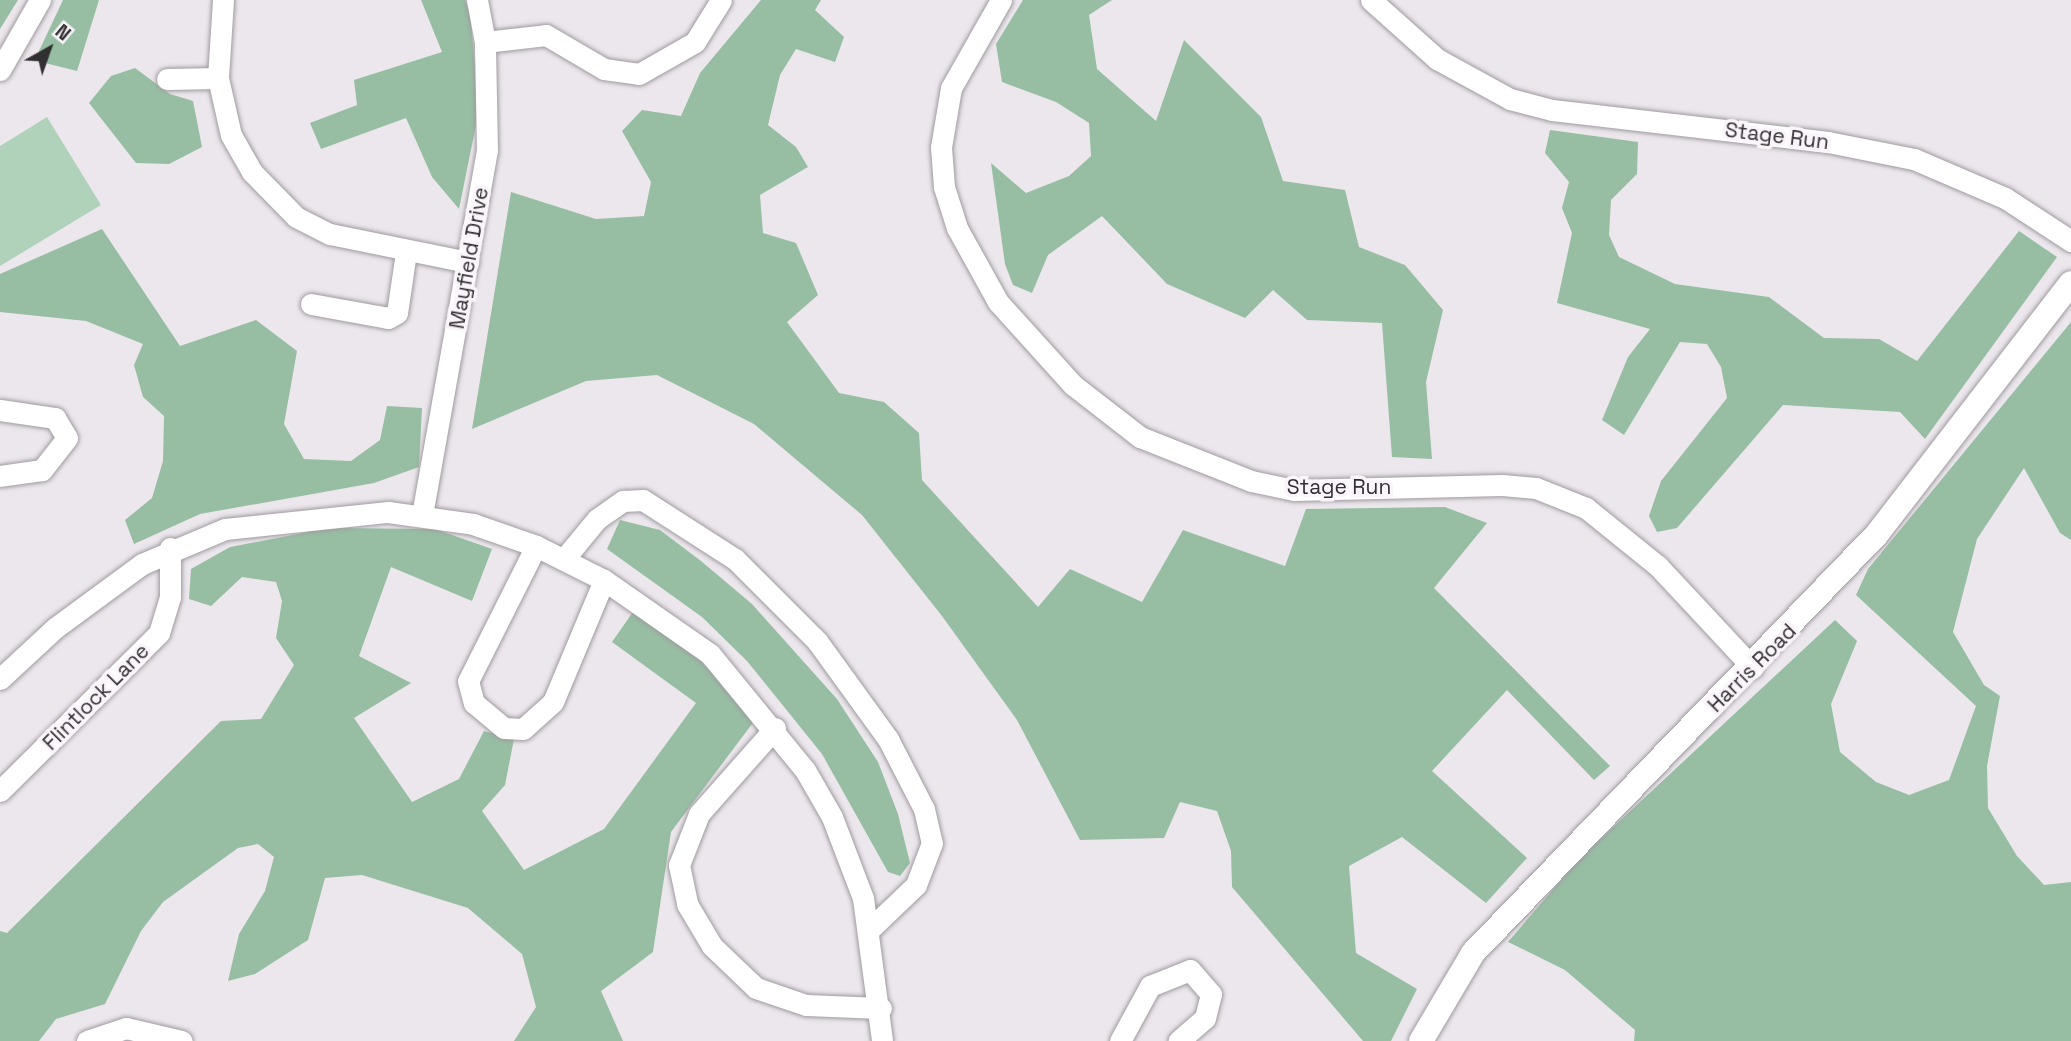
<!DOCTYPE html>
<html>
<head>
<meta charset="utf-8">
<style>
	body { margin:0 }
	#map { position:relative; width:2071px; height:1041px; overflow:hidden; background:#ece7ed; font-family:"Space Grotesk",sans-serif }
	div>[style] { position:absolute }
	.green>* { inset:0; background:#b0d2bb }
	.forest>* { inset:0; background:#97bea3 }
	.roads { filter:drop-shadow(0 0 2px #9f9a9f) drop-shadow(0 0 2px #9f9a9f) }
	.minor>* { height:21px; margin:-10.5px; padding:0 10.5px; transform-origin:10.5px; border-radius:10.5px; background:#fff }
	.tertiary>* { height:24px; margin:-12px; padding:0 12px; transform-origin:12px; border-radius:12px; background:#fff }
	span { translate:-50% -50%; white-space:nowrap; text-align:center; line-height:1.15; -webkit-text-stroke:7px #faf5fa; paint-order:stroke }
	.street-label { font-size:21px; color:#312f31 }
	.north { position:absolute; left:14px; top:14px; width:70px; height:70px; -webkit-text-stroke:5px #faf5fa; paint-order:stroke; rotate:40deg; font-size:19px; font-weight:700; line-height:28px; text-align:center; color:#312f31 }
	.north::after { content:''; display:block; margin:auto; width:24px; height:32px; background:#312f31; clip-path:polygon(50% 0,100% 100%,50% 72%,0 100%) }
</style>
</head>
<body>
<div id="map">
	<div class="green">
		<i style="clip-path:polygon(47px 117px,101px 205px,0 266px,0 146px)"></i>
	</div>
	<div class="forest">
		<i style="clip-path:polygon(0 0,18px 0,0 29px)"></i>
		<i style="clip-path:polygon(63px 0,99px 0,77px 71px,41px 62px,39px 51px)"></i>
		<i style="clip-path:polygon(421px 0,465px 0,470px 12px,479px 110px,459px 209px,432px 177px,406px 118px,321px 149px,310px 123px,357px 105px,354px 80px,442px 52px)"></i>
		<i style="clip-path:polygon(761px 0,821px 0,815px 10px,844px 37px,835px 62px,796px 49px,780px 75px,768px 125px,796px 147px,808px 167px,760px 195px,763px 233px,796px 243px,818px 295px,787px 322px,839px 393px,884px 402px,919px 433px,922px 480px,1038px 607px,1070px 569px,1142px 602px,1183px 530px,1285px 566px,1306px 509px,1445px 507px,1487px 523px,1434px 588px,1610px 766px,1594px 780px,1507px 690px,1432px 771px,1527px 858px,1486px 903px,1402px 837px,1349px 866px,1356px 953px,1417px 989px,1391px 1041px,1363px 1041px,1232px 887px,1231px 851px,1217px 811px,1180px 802px,1164px 838px,1080px 840px,1017px 720px,942px 616px,862px 515px,754px 424px,657px 375px,586px 381px,472px 429px,511px 192px,596px 219px,644px 216px,651px 182px,622px 131px,642px 110px,681px 116px,700px 73px)"></i>
		<i style="clip-path:polygon(1023px 0,1112px 0,1089px 15px,1097px 69px,1156px 121px,1184px 40px,1261px 117px,1283px 181px,1345px 190px,1359px 247px,1405px 265px,1443px 310px,1426px 382px,1432px 459px,1392px 457px,1382px 323px,1307px 320px,1273px 290px,1245px 318px,1167px 284px,1102px 216px,1048px 255px,1032px 293px,1013px 285px,1005px 264px,991px 163px,1026px 193px,1069px 176px,1091px 156px,1089px 123px,1056px 102px,1002px 82px,996px 44px)"></i>
		<i style="clip-path:polygon(135px 68px,170px 94px,193px 101px,202px 147px,169px 164px,136px 163px,89px 103px,111px 76px)"></i>
		<i style="clip-path:polygon(1550px 130px,1638px 142px,1637px 174px,1611px 200px,1609px 235px,1619px 257px,1675px 284px,1769px 297px,1824px 338px,1879px 339px,1917px 361px,2019px 231px,2057px 257px,1925px 439px,1900px 412px,1783px 405px,1677px 528px,1657px 532px,1649px 516px,1661px 481px,1727px 398px,1721px 367px,1707px 344px,1680px 342px,1624px 435px,1602px 420px,1628px 357px,1650px 329px,1557px 303px,1572px 233px,1562px 208px,1569px 182px,1545px 153px)"></i>
		<i style="clip-path:polygon(102px 229px,180px 346px,256px 320px,297px 351px,284px 424px,304px 459px,351px 461px,380px 440px,387px 406px,422px 408px,419px 467px,374px 483px,200px 514px,134px 544px,125px 520px,152px 498px,163px 461px,164px 416px,143px 397px,134px 365px,143px 344px,86px 321px,0 312px,0 274px)"></i>
		<i style="clip-path:polygon(2071px 322px,2071px 540px,2060px 533px,2024px 468px,1977px 539px,1953px 632px,1984px 685px,2000px 696px,1987px 766px,1988px 808px,2017px 856px,2044px 885px,2071px 882px,2071px 1041px,1634px 1041px,1635px 1030px,1565px 970px,1508px 942px,1580px 858px,1835px 620px,1857px 641px,1831px 704px,1840px 752px,1876px 782px,1909px 795px,1949px 780px,1976px 706px,1856px 595px,1868px 569px)"></i>
		<i style="clip-path:polygon(620px 520px,660px 530px,701px 561px,752px 604px,837px 699px,878px 762px,898px 814px,910px 863px,900px 876px,888px 872px,822px 754px,747px 661px,702px 617px,607px 549px)"></i>
		<i style="clip-path:polygon(329px 528px,435px 529px,492px 549px,472px 601px,391px 567px,359px 656px,411px 683px,354px 718px,412px 802px,459px 779px,484px 731px,514px 739px,505px 785px,482px 811px,524px 870px,604px 829px,696px 703px,612px 642px,635px 609px,695px 655px,755px 720px,671px 832px,653px 952px,601px 991px,623px 1041px,514px 1041px,536px 1007px,522px 954px,468px 908px,362px 875px,325px 878px,308px 940px,255px 974px,228px 981px,239px 934px,265px 891px,274px 857px,258px 844px,238px 848px,163px 902px,141px 931px,105px 1004px,56px 1019px,39px 1041px,0 1041px,0 931px,7px 933px,221px 721px,261px 719px,294px 665px,276px 638px,282px 601px,276px 582px,242px 577px,211px 606px,189px 599px,191px 569px,230px 547px)"></i>
	</div>
	<div class="roads">
		<div class="minor">
			<i style="left:223px;top:0;width:78px;rotate:93.7deg"></i>
			<i style="left:218px;top:78px;width:58px;rotate:77.2deg"></i>
			<i style="left:231px;top:135px;width:43px;rotate:60.4deg"></i>
			<i style="left:252px;top:172px;width:63px;rotate:45.6deg"></i>
			<i style="left:296px;top:217px;width:38px;rotate:27deg"></i>
			<i style="left:330px;top:234px;width:141px;rotate:11.5deg"></i>
			<i style="left:1001px;top:0;width:101px;rotate:119.6deg"></i>
			<i style="left:951px;top:88px;width:60px;rotate:99.6deg"></i>
			<i style="left:941px;top:147px;width:40px;rotate:85.7deg"></i>
			<i style="left:944px;top:187px;width:43px;rotate:72.4deg"></i>
			<i style="left:957px;top:228px;width:85px;rotate:61deg"></i>
			<i style="left:998px;top:302px;width:112px;rotate:47.9deg"></i>
			<i style="left:1073px;top:385px;width:85px;rotate:37.8deg"></i>
			<i style="left:1140px;top:437px;width:119px;rotate:21.6deg"></i>
			<i style="left:1251px;top:481px;width:44px;rotate:11.8deg"></i>
			<i style="left:1294px;top:490px;width:208px;rotate:-1.4deg"></i>
			<i style="left:1502px;top:485px;width:34px;rotate:5deg"></i>
			<i style="left:1536px;top:488px;width:54px;rotate:21.8deg"></i>
			<i style="left:1586px;top:508px;width:92px;rotate:38.9deg"></i>
			<i style="left:1658px;top:566px;width:139px;rotate:47deg"></i>
			<i style="left:1371px;top:0;width:89px;rotate:41.8deg"></i>
			<i style="left:1437px;top:59px;width:83px;rotate:28.7deg"></i>
			<i style="left:1510px;top:99px;width:43px;rotate:14.7deg"></i>
			<i style="left:1552px;top:110px;width:278px;rotate:6.6deg"></i>
			<i style="left:1828px;top:142px;width:88px;rotate:11.2deg"></i>
			<i style="left:1914px;top:159px;width:99px;rotate:23.2deg"></i>
			<i style="left:2005px;top:198px;width:79px;rotate:33.1deg"></i>
			<i style="left:485px;top:42px;width:61px;rotate:-6.5deg"></i>
			<i style="left:546px;top:35px;width:67px;rotate:30.4deg"></i>
			<i style="left:604px;top:69px;width:35px;rotate:8deg"></i>
			<i style="left:639px;top:74px;width:64px;rotate:-29.7deg"></i>
			<i style="left:695px;top:42px;width:49px;rotate:-58.2deg"></i>
			<i style="left:0;top:70px;width:81px;rotate:-60.3deg"></i>
			<i style="left:167px;top:79px;width:51px;rotate:-1.1deg"></i>
			<i style="left:311px;top:304px;width:78px;rotate:10.3deg"></i>
			<i style="left:388px;top:318px;width:10px;rotate:-29deg"></i>
			<i style="left:397px;top:313px;width:62px;rotate:-81.6deg"></i>
			<i style="left:0;top:410px;width:56px;rotate:8.3deg"></i>
			<i style="left:55px;top:418px;width:23px;rotate:59deg"></i>
			<i style="left:67px;top:438px;width:41px;rotate:128deg"></i>
			<i style="left:42px;top:470px;width:42px;rotate:171.9deg"></i>
			<i style="left:422px;top:515px;width:371px;rotate:-79.9deg"></i>
			<i style="left:487px;top:150px;width:108px;rotate:-91.1deg"></i>
			<i style="left:485px;top:42px;width:43px;rotate:-100.8deg"></i>
			<i style="left:536px;top:546px;width:151px;rotate:116.7deg"></i>
			<i style="left:468px;top:681px;width:23px;rotate:75deg"></i>
			<i style="left:474px;top:703px;width:39px;rotate:40deg"></i>
			<i style="left:504px;top:728px;width:19px;rotate:3deg"></i>
			<i style="left:523px;top:729px;width:40px;rotate:-42deg"></i>
			<i style="left:553px;top:702px;width:132px;rotate:-67.3deg"></i>
			<i style="left:564px;top:559px;width:52px;rotate:-50.5deg"></i>
			<i style="left:597px;top:519px;width:32px;rotate:-35deg"></i>
			<i style="left:623px;top:501px;width:20px;rotate:-3deg"></i>
			<i style="left:643px;top:500px;width:109px;rotate:32.7deg"></i>
			<i style="left:735px;top:559px;width:116px;rotate:45deg"></i>
			<i style="left:817px;top:641px;width:121px;rotate:54.1deg"></i>
			<i style="left:888px;top:739px;width:79px;rotate:62.8deg"></i>
			<i style="left:924px;top:809px;width:35px;rotate:77deg"></i>
			<i style="left:932px;top:843px;width:45px;rotate:110.9deg"></i>
			<i style="left:916px;top:885px;width:62px;rotate:136.3deg"></i>
			<i style="left:0;top:679px;width:75px;rotate:-42.8deg"></i>
			<i style="left:55px;top:628px;width:108px;rotate:-36.3deg"></i>
			<i style="left:142px;top:564px;width:90px;rotate:-22.9deg"></i>
			<i style="left:225px;top:529px;width:164px;rotate:-6deg"></i>
			<i style="left:388px;top:512px;width:86px;rotate:8deg"></i>
			<i style="left:473px;top:524px;width:67px;rotate:19.2deg"></i>
			<i style="left:536px;top:546px;width:76px;rotate:26.6deg"></i>
			<i style="left:604px;top:580px;width:129px;rotate:34.9deg"></i>
			<i style="left:710px;top:654px;width:150px;rotate:50.7deg"></i>
			<i style="left:805px;top:770px;width:54px;rotate:60.1deg"></i>
			<i style="left:832px;top:817px;width:87px;rotate:69.1deg"></i>
			<i style="left:863px;top:898px;width:144px;rotate:82.4deg"></i>
			<i style="left:775px;top:728px;width:115px;rotate:131.5deg"></i>
			<i style="left:699px;top:814px;width:55px;rotate:111.4deg"></i>
			<i style="left:679px;top:865px;width:40px;rotate:78deg"></i>
			<i style="left:687px;top:904px;width:49px;rotate:59.2deg"></i>
			<i style="left:712px;top:946px;width:61px;rotate:43.7deg"></i>
			<i style="left:756px;top:988px;width:53px;rotate:18.8deg"></i>
			<i style="left:806px;top:1005px;width:75px;rotate:2.3deg"></i>
			<i style="left:0;top:791px;width:224px;rotate:-44.8deg"></i>
			<i style="left:159px;top:633px;width:38px;rotate:-73deg"></i>
			<i style="left:170px;top:597px;width:49px;rotate:-90deg"></i>
			<i style="left:87px;top:1041px;width:41px;rotate:-18.4deg"></i>
			<i style="left:126px;top:1028px;width:57px;rotate:13.1deg"></i>
			<i style="left:1120px;top:1041px;width:63px;rotate:-61.4deg"></i>
			<i style="left:1150px;top:986px;width:43px;rotate:-21.8deg"></i>
			<i style="left:1190px;top:970px;width:32px;rotate:49deg"></i>
			<i style="left:1211px;top:994px;width:25px;rotate:104deg"></i>
			<i style="left:1205px;top:1018px;width:35px;rotate:139deg"></i>
		</div>
		<div class="tertiary">
			<i style="left:1421px;top:1041px;width:102px;rotate:-59.4deg"></i>
			<i style="left:1473px;top:953px;width:582px;rotate:-46.04deg"></i>
			<i style="left:1877px;top:534px;width:317px;rotate:-52.3deg"></i>
		</div>
	</div>
	<div class="street-label">
		<span style="left:1777px;top:136px;rotate:7deg">Stage Run</span>
		<span style="left:469px;top:258px;rotate:-80deg">Mayfield Drive</span>
		<span style="left:1339px;top:487px">Stage Run</span>
		<span style="left:1752px;top:668px;rotate:-45deg">Harris Road</span>
		<span style="left:96px;top:697px;rotate:-45deg">Flintlock Lane</span>
	</div>
	<div class="north">N</div>
</div>
</body>
</html>
